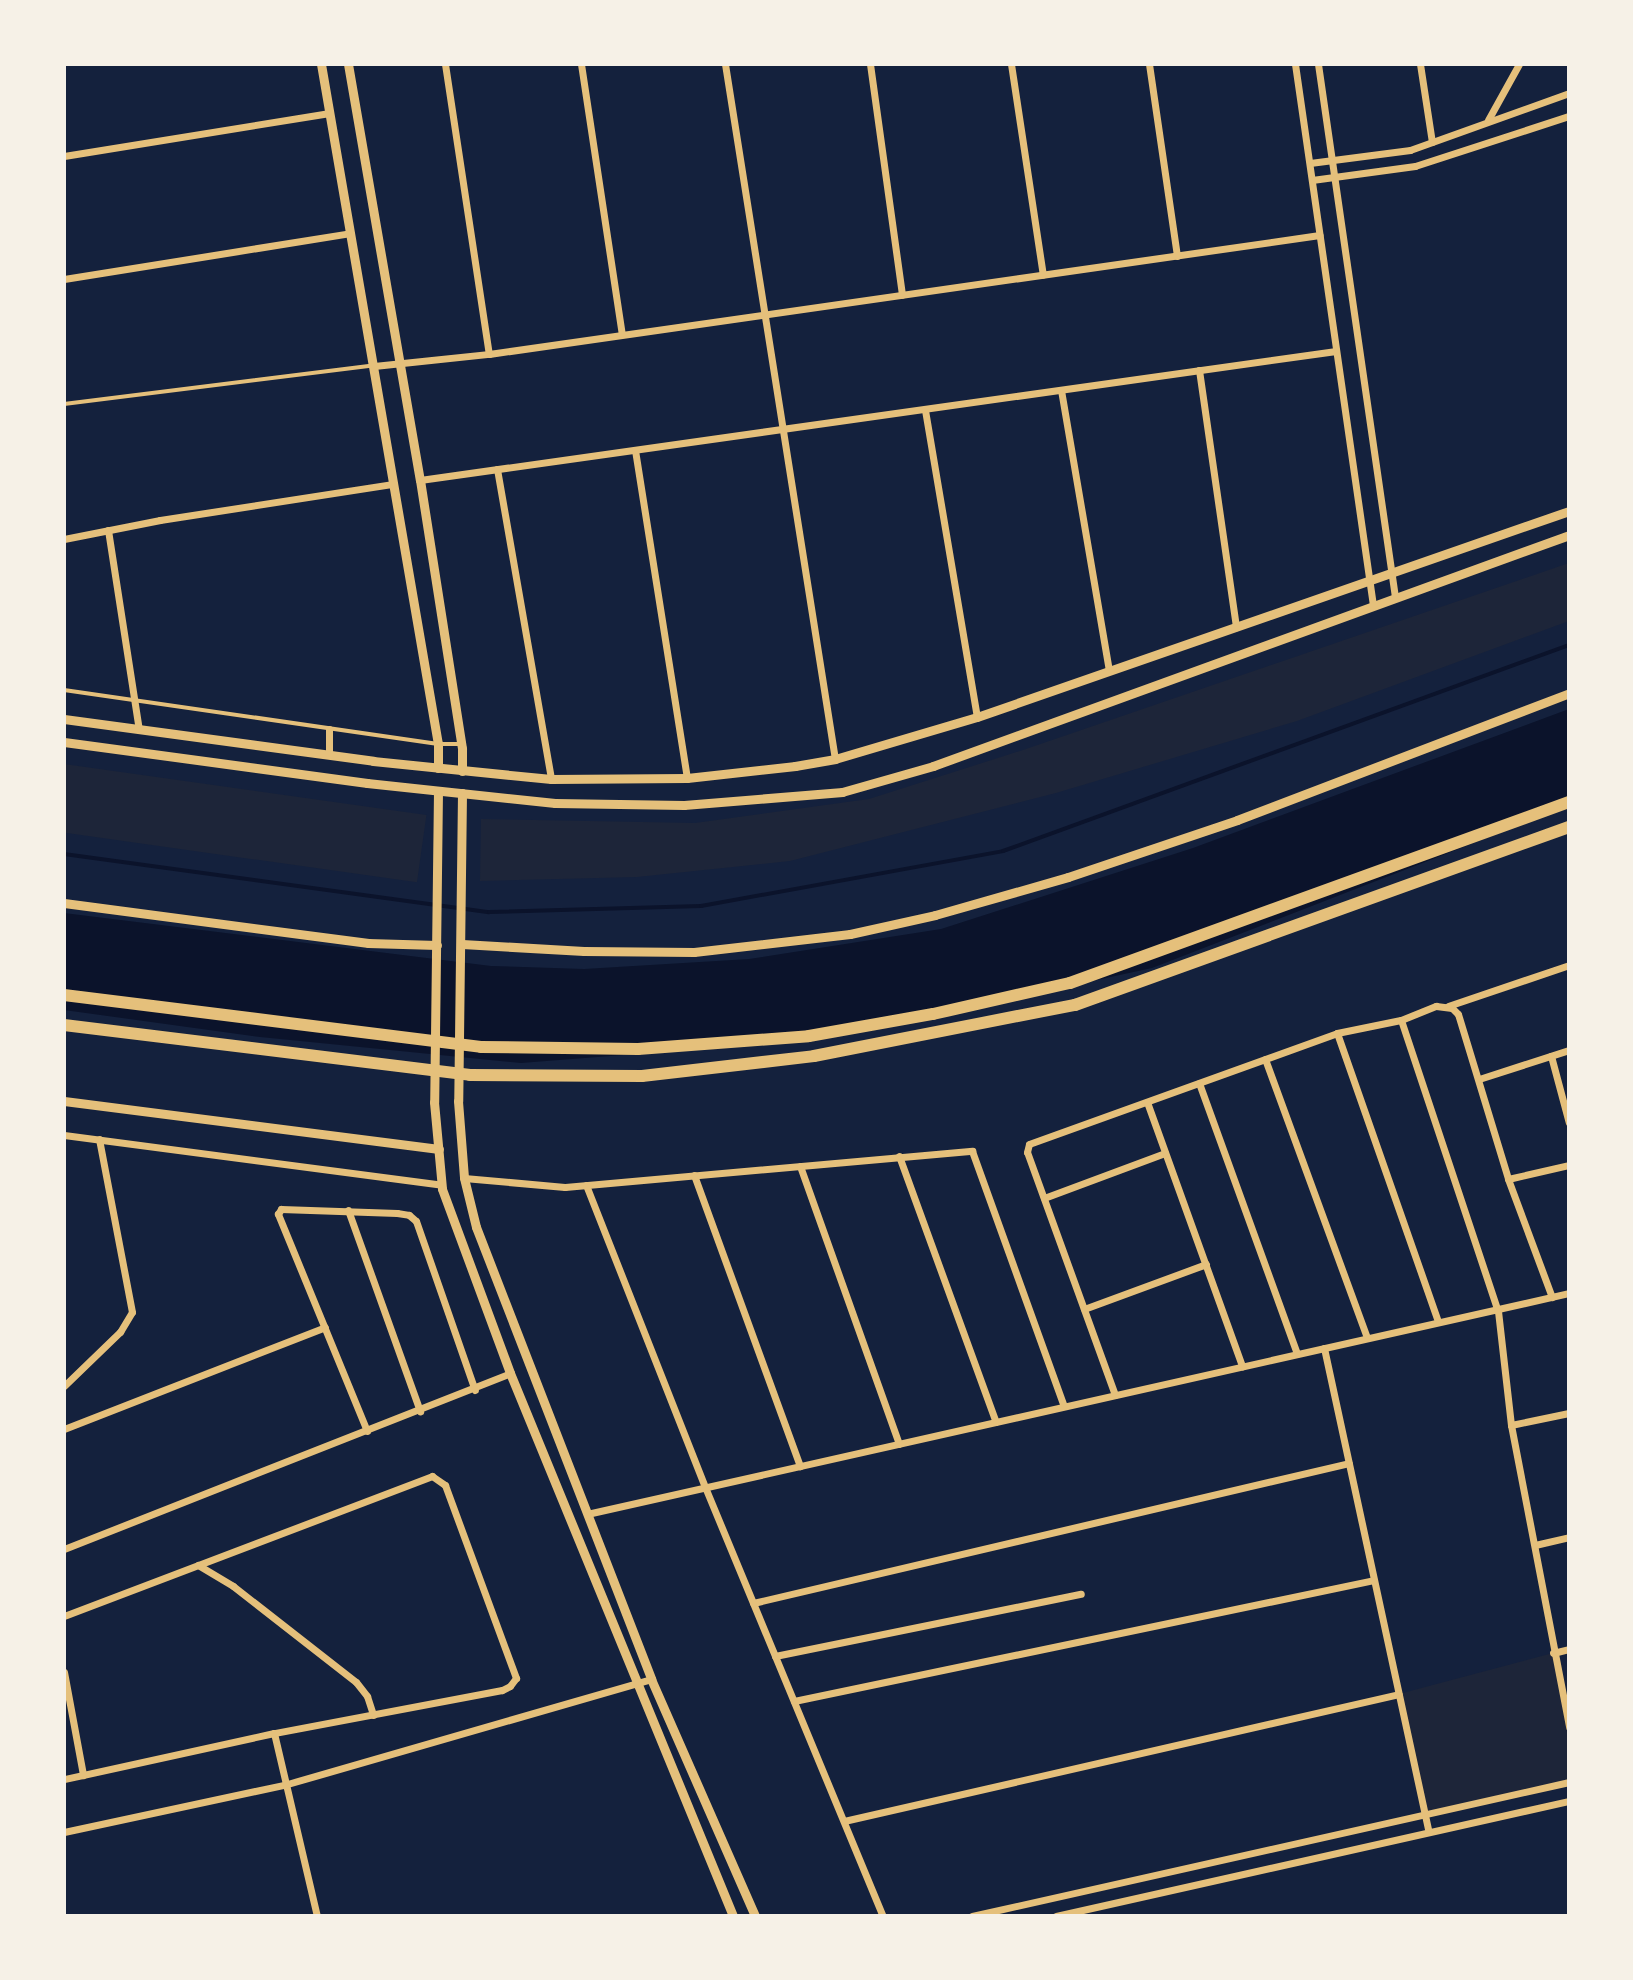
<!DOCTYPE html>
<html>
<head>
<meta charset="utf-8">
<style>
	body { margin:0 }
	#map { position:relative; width:1633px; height:1980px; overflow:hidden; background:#14213d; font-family:Quicksand,sans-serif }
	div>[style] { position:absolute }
	.green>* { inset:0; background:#1d2539; transform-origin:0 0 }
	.water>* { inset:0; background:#0b132b }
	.stream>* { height:4px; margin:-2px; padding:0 2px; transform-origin:2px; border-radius:2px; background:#0b132b }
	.service>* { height:4px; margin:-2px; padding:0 2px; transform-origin:2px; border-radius:2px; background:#e5c07b }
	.minor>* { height:7px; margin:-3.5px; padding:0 3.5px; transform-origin:3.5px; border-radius:3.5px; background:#e5c07b }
	.tertiary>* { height:9px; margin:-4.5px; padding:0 4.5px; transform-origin:4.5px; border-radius:4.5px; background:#e5c07b }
	.motorway>* { height:12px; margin:-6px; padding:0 6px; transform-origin:6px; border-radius:6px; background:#e5c07b }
	span { translate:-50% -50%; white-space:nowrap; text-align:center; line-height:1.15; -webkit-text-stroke:6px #f6f1e7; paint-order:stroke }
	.frame { position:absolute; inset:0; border:66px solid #f6f1e7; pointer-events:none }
</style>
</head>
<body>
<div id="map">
	<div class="green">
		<i style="clip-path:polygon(1569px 563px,1569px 621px,1297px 721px,1056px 793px,790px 861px,637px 877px,480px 881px,481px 819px,695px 823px,869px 799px,1023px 750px)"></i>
		<i style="left:64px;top:764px;width:366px;height:68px;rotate:8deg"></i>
		<i style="clip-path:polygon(1553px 1653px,1569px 1727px,1569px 1782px,1425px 1814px,1399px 1694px)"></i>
	</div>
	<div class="water">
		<i style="clip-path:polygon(1569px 709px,1569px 806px,1152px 968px,826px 1039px,521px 1063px,260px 1037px,64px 1010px,64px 913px,491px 966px,584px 969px,749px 959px,941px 929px,1193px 848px)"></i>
	</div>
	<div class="stream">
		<i style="left:64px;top:854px;width:429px;rotate:7.8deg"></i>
		<i style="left:489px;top:912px;width:212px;rotate:-1.6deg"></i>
		<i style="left:701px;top:906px;width:307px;rotate:-10.3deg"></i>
		<i style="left:1003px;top:851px;width:602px;rotate:-20deg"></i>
	</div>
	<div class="service">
		<i style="left:64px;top:404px;width:309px;rotate:-7.1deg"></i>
		<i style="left:64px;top:690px;width:378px;rotate:8.2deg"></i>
		<i style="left:438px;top:744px;width:24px"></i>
	</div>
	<div class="minor">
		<i style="left:445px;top:64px;width:293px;rotate:81.4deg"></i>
		<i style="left:581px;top:64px;width:273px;rotate:81.4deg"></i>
		<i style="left:725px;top:64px;width:704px;rotate:81.01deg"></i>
		<i style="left:870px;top:64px;width:233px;rotate:82.1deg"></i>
		<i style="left:1011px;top:64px;width:213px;rotate:81.4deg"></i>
		<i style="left:1149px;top:64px;width:194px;rotate:81.7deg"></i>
		<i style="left:1295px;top:64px;width:547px;rotate:81.8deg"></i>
		<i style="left:1318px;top:64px;width:539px;rotate:81.78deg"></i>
		<i style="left:1420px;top:64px;width:79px;rotate:81.3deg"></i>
		<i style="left:1488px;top:120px;width:64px;rotate:-61deg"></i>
		<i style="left:64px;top:156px;width:269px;rotate:-9.2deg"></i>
		<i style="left:1310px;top:163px;width:101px;rotate:-7.4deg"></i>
		<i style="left:1410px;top:150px;width:169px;rotate:-19.7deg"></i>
		<i style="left:1312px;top:180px;width:104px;rotate:-7.7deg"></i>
		<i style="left:1415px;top:166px;width:162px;rotate:-18deg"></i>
		<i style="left:64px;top:279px;width:290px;rotate:-9.1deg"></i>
		<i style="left:374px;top:366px;width:116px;rotate:-6deg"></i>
		<i style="left:489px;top:354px;width:839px;rotate:-8.15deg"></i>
		<i style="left:1199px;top:370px;width:260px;rotate:81.8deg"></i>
		<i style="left:1061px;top:390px;width:285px;rotate:80.3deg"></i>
		<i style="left:925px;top:410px;width:311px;rotate:80.4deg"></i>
		<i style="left:635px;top:450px;width:332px;rotate:81deg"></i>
		<i style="left:497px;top:469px;width:315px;rotate:80.1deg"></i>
		<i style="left:420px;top:480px;width:925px;rotate:-8.02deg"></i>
		<i style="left:108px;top:530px;width:202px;rotate:81.2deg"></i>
		<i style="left:64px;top:539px;width:98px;rotate:-11.2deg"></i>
		<i style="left:160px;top:520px;width:236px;rotate:-8.8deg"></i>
		<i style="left:329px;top:755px;width:26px;rotate:-90deg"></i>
		<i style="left:1448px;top:1006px;width:128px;rotate:-18.7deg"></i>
		<i style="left:1401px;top:1020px;width:307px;rotate:71.6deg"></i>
		<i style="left:1498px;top:1311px;width:115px;rotate:83.5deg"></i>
		<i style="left:1511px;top:1425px;width:308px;rotate:79.1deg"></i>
		<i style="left:1337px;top:1033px;width:306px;rotate:70.7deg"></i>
		<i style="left:1551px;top:1056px;width:69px;rotate:75deg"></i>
		<i style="left:1265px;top:1059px;width:297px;rotate:69.9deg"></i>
		<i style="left:1479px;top:1079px;width:95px;rotate:-17.9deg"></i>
		<i style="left:1199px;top:1083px;width:288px;rotate:70.1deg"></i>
		<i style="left:1147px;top:1102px;width:281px;rotate:70.2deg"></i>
		<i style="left:64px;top:1135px;width:381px;rotate:7.5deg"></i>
		<i style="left:899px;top:1156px;width:283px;rotate:70deg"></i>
		<i style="left:800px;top:1166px;width:295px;rotate:70.4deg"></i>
		<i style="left:694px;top:1175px;width:310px;rotate:70deg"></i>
		<i style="left:464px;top:1178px;width:101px;rotate:5.1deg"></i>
		<i style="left:565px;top:1187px;width:409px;rotate:-5.1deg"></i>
		<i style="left:972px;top:1151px;width:271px;rotate:70.2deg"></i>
		<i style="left:1508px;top:1179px;width:63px;rotate:-12.9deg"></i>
		<i style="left:586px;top:1185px;width:325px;rotate:68.5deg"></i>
		<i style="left:705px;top:1487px;width:464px;rotate:67.5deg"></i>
		<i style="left:1044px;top:1198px;width:129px;rotate:-20.4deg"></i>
		<i style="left:348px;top:1210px;width:214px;rotate:70.3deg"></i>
		<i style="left:1084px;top:1309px;width:130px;rotate:-20.2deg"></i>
		<i style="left:1324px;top:1348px;width:495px;rotate:77.8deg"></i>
		<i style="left:64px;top:1386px;width:78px;rotate:-44deg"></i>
		<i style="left:120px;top:1332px;width:23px;rotate:-59deg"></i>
		<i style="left:132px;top:1312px;width:176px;rotate:-100.8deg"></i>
		<i style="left:1115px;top:1395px;width:258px;rotate:-109.9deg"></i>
		<i style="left:1027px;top:1152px;width:8px;rotate:-76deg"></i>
		<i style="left:1029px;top:1144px;width:327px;rotate:-19.8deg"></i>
		<i style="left:1337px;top:1033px;width:65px;rotate:-11.5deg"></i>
		<i style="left:1401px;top:1020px;width:38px;rotate:-22deg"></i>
		<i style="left:1436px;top:1006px;width:16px;rotate:7deg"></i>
		<i style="left:1452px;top:1008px;width:8px;rotate:45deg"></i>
		<i style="left:1458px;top:1014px;width:172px;rotate:73.1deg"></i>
		<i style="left:1508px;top:1179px;width:126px;rotate:69.6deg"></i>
		<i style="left:1511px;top:1425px;width:59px;rotate:-11.7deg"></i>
		<i style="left:64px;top:1429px;width:280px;rotate:-21.3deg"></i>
		<i style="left:367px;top:1431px;width:235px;rotate:-112.3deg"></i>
		<i style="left:278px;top:1214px;width:6px;rotate:-59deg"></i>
		<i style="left:281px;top:1209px;width:116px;rotate:2deg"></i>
		<i style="left:397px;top:1213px;width:12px;rotate:9deg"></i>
		<i style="left:409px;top:1215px;width:9px;rotate:41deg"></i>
		<i style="left:416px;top:1221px;width:179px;rotate:70.8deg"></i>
		<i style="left:587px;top:1514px;width:1007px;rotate:-12.68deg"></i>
		<i style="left:1535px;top:1545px;width:35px;rotate:-13deg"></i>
		<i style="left:64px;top:1549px;width:479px;rotate:-21.5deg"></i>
		<i style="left:198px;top:1565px;width:41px;rotate:31deg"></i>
		<i style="left:233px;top:1586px;width:156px;rotate:38deg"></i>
		<i style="left:356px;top:1682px;width:18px;rotate:52deg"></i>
		<i style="left:367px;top:1696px;width:20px;rotate:72deg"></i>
		<i style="left:753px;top:1603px;width:612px;rotate:-13.22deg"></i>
		<i style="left:64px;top:1616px;width:394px;rotate:-20.8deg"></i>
		<i style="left:432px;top:1476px;width:16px;rotate:35deg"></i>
		<i style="left:445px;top:1485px;width:206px;rotate:69.8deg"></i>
		<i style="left:516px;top:1678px;width:10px;rotate:127deg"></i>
		<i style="left:510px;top:1686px;width:9px;rotate:153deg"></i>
		<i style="left:502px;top:1690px;width:232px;rotate:169.3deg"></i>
		<i style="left:274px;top:1733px;width:215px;rotate:167.6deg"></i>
		<i style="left:1553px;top:1653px;width:16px;rotate:-14deg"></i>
		<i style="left:775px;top:1656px;width:312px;rotate:-11.5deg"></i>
		<i style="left:64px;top:1672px;width:105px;rotate:79.5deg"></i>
		<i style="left:794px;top:1701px;width:592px;rotate:-11.78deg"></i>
		<i style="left:274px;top:1733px;width:188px;rotate:76.8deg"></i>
		<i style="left:844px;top:1821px;width:569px;rotate:-12.89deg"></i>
		<i style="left:64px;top:1832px;width:225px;rotate:-12.1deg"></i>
		<i style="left:284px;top:1785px;width:382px;rotate:-16.1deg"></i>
		<i style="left:972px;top:1916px;width:612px;rotate:-12.65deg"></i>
		<i style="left:1056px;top:1916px;width:526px;rotate:-12.64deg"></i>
	</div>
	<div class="tertiary">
		<i style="left:321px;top:64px;width:690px;rotate:80.24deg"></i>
		<i style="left:438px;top:744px;width:24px;rotate:90deg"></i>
		<i style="left:348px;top:64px;width:422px;rotate:80.2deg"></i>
		<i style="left:420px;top:480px;width:272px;rotate:81.1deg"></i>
		<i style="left:462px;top:749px;width:22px;rotate:90deg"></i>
		<i style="left:64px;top:719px;width:312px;rotate:7.7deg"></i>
		<i style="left:373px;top:761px;width:179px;rotate:5.8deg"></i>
		<i style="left:551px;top:779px;width:136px;rotate:-0.4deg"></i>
		<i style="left:687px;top:778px;width:109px;rotate:-6.3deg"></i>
		<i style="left:795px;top:766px;width:41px;rotate:-9.9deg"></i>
		<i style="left:835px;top:759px;width:148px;rotate:-16.5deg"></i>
		<i style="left:977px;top:717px;width:627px;rotate:-19.19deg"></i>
		<i style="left:64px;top:742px;width:306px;rotate:7.7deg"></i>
		<i style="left:367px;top:783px;width:189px;rotate:6.1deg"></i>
		<i style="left:555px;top:803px;width:129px;rotate:0.9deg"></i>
		<i style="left:684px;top:805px;width:159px;rotate:-4.7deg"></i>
		<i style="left:842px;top:792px;width:95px;rotate:-15.9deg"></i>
		<i style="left:933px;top:766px;width:677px;rotate:-19.96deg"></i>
		<i style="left:438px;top:791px;width:311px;rotate:90.7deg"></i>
		<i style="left:434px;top:1102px;width:87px;rotate:84.7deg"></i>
		<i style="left:442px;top:1189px;width:196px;rotate:69.7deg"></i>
		<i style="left:510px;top:1373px;width:587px;rotate:67.67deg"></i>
		<i style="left:462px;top:793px;width:308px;rotate:90.7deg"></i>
		<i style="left:458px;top:1101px;width:77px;rotate:85.5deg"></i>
		<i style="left:464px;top:1178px;width:50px;rotate:76.2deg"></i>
		<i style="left:476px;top:1227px;width:485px;rotate:68.8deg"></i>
		<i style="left:651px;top:1679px;width:259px;rotate:66.3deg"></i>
		<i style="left:64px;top:903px;width:307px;rotate:7.5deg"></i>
		<i style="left:368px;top:943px;width:69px;rotate:1.7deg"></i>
		<i style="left:462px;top:944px;width:122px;rotate:3.3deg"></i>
		<i style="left:584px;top:951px;width:110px;rotate:0.5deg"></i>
		<i style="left:694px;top:952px;width:157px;rotate:-6.6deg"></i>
		<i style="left:850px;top:934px;width:87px;rotate:-12.6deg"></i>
		<i style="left:935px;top:915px;width:138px;rotate:-15.9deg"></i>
		<i style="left:1068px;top:877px;width:178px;rotate:-18.6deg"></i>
		<i style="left:1237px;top:820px;width:355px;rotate:-20.9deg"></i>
		<i style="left:64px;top:1101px;width:378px;rotate:7.3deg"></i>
	</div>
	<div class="motorway">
		<i style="left:64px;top:995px;width:420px;rotate:7.1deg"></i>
		<i style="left:481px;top:1047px;width:157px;rotate:0.7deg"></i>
		<i style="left:638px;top:1049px;width:171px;rotate:-4.3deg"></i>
		<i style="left:809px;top:1036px;width:126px;rotate:-10.1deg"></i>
		<i style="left:933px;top:1014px;width:140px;rotate:-12.8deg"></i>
		<i style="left:1070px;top:983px;width:531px;rotate:-19.94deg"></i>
		<i style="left:64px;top:1025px;width:409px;rotate:7deg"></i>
		<i style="left:470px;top:1075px;width:172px;rotate:0.3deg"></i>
		<i style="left:642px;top:1076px;width:173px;rotate:-6.6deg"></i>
		<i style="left:814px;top:1056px;width:266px;rotate:-11.1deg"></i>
		<i style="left:1075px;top:1005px;width:525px;rotate:-19.82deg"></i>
	</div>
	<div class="frame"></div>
</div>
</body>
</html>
